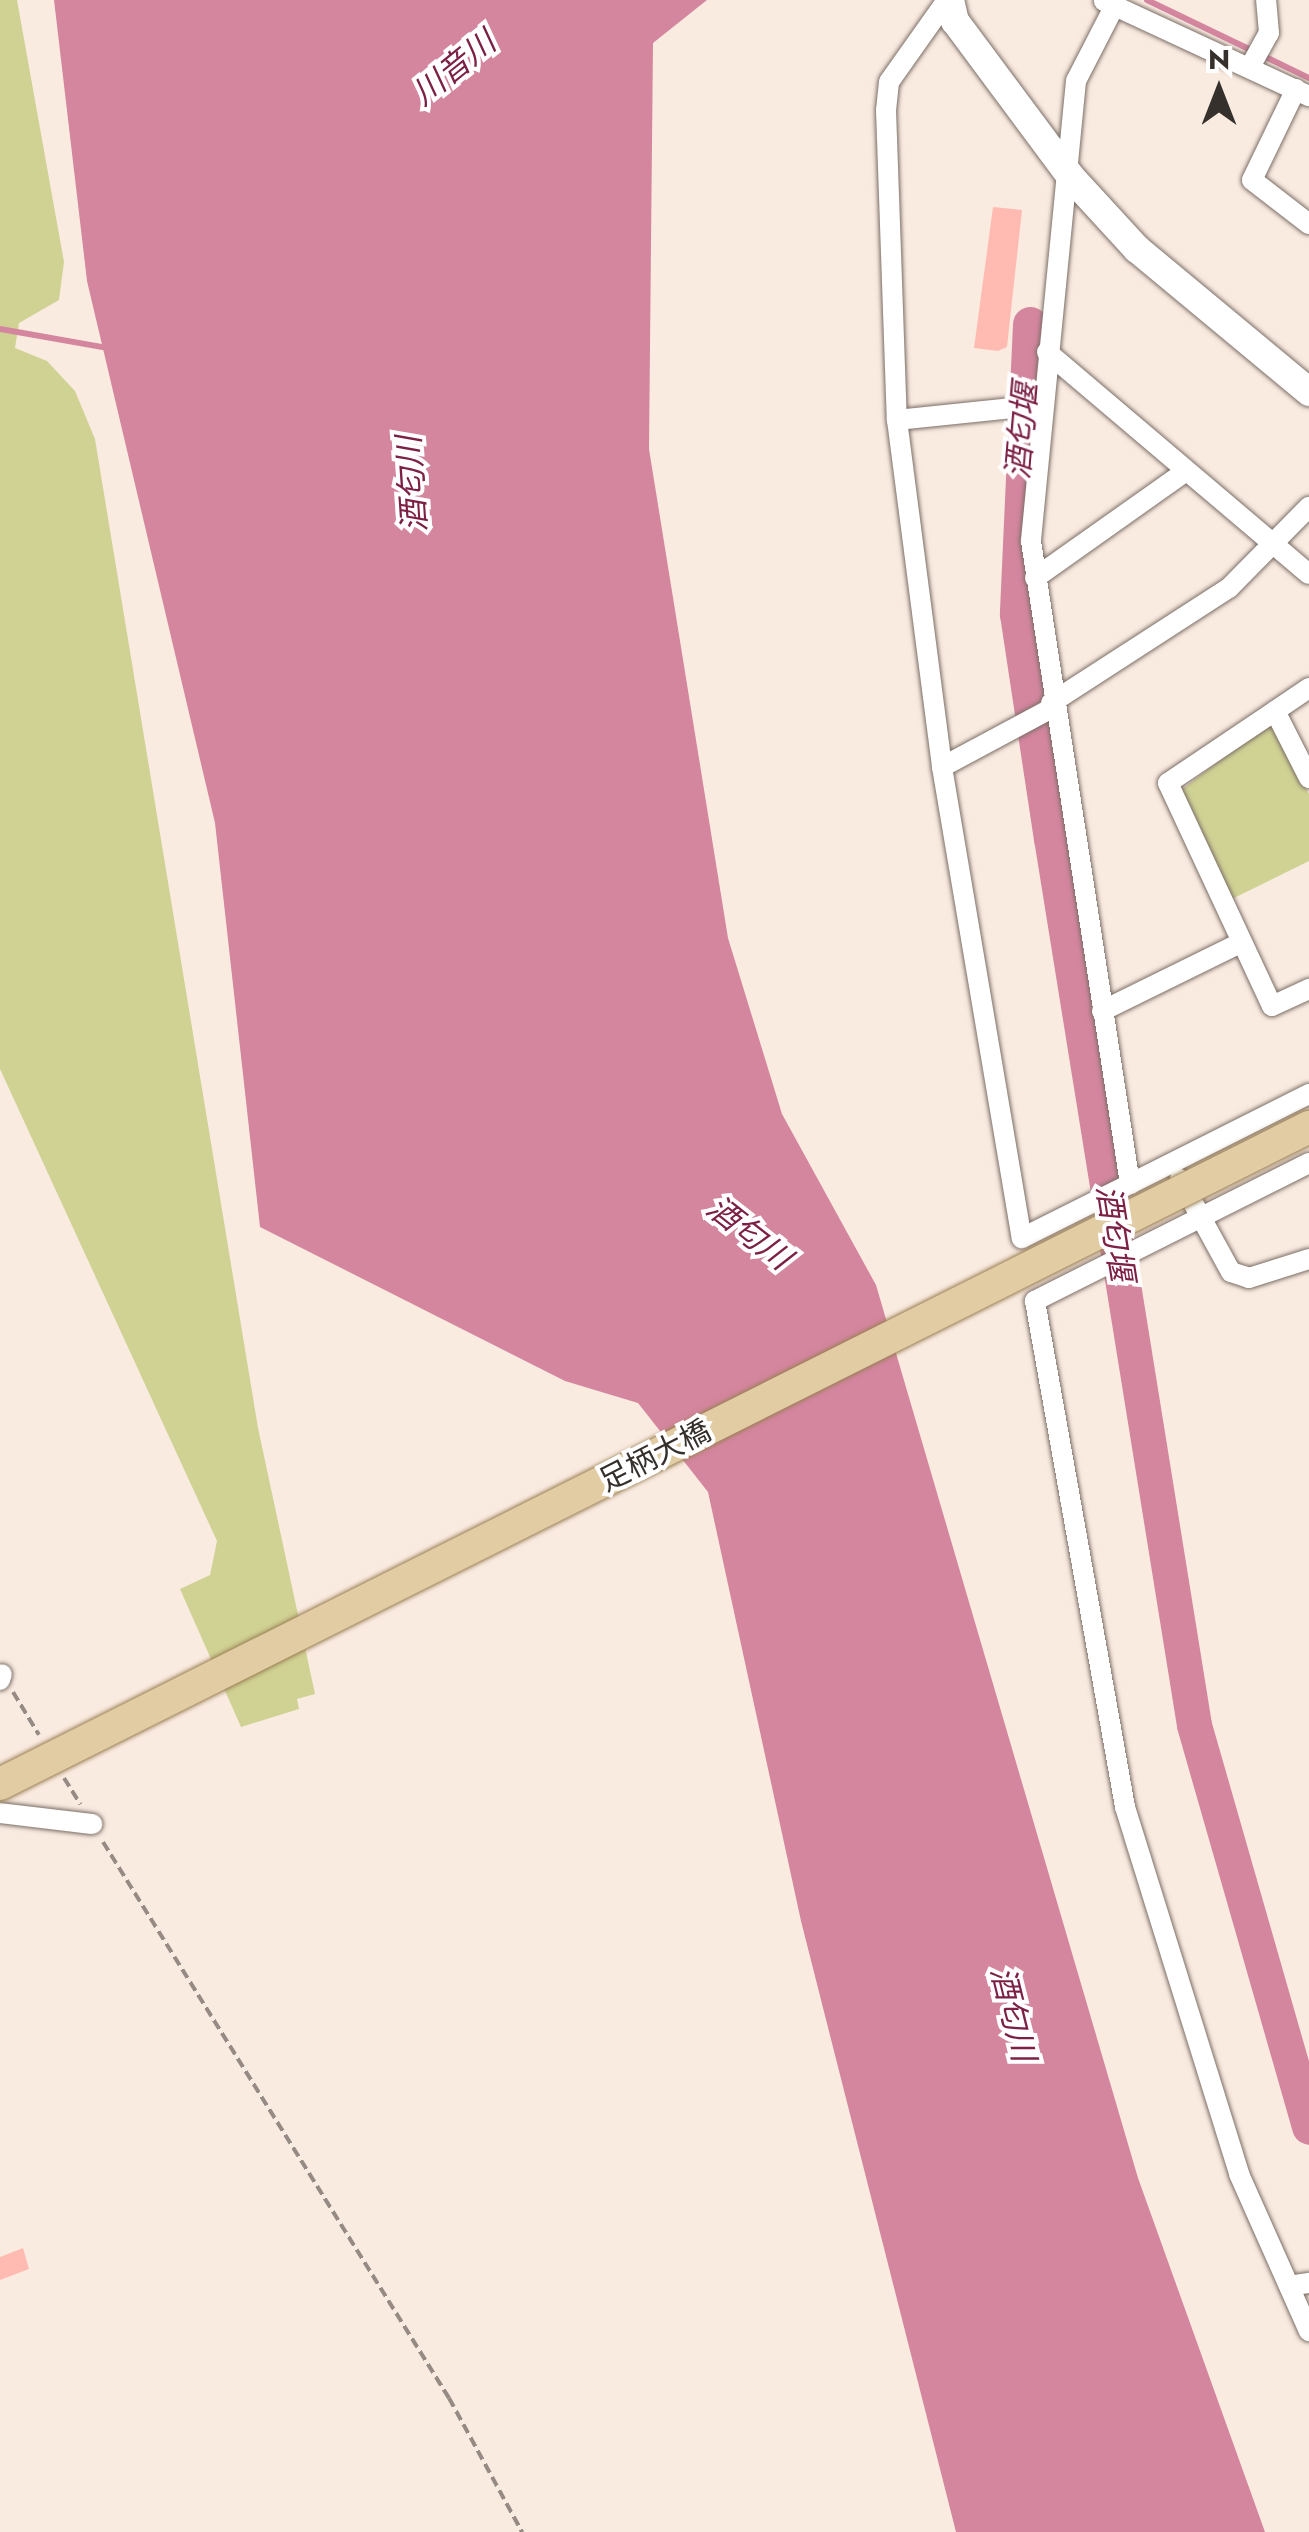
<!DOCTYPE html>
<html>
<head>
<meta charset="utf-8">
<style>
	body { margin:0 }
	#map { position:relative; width:1309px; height:2532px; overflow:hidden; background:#faebe1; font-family:Jost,"Noto Sans JP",sans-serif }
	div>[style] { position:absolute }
	.green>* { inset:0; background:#d0d294 }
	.water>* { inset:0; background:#d4869f }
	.stream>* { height:6px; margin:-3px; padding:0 3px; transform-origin:3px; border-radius:3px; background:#d4869f }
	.river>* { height:35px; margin:-17.5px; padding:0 17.5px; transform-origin:17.5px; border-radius:17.5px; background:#d4869f }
	.building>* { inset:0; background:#ffbbb2 }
	.path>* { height:4px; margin-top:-2px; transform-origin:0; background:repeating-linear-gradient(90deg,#958b84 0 10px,transparent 0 15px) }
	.roads { filter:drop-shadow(0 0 2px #7b6e66) drop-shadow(0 0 2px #7b6e66) }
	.minor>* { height:20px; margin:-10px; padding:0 10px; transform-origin:10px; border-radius:10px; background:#fff }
	.tertiary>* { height:28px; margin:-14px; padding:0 14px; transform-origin:14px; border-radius:14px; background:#fff }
	.bridges { filter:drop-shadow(0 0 2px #997f52) drop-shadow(0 0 2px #997f52) }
	.primary-bridge>* { height:32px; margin:-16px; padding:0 16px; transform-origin:16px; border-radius:16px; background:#e2cca4 }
	span { translate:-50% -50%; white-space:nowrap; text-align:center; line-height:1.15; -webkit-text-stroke:8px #fff; paint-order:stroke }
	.street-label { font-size:30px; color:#36302c }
	.water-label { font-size:32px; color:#7c2046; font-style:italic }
	.north { position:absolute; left:1169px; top:40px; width:100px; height:100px; -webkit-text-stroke:8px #fff; paint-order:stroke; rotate:0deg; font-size:28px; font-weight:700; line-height:40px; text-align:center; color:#36302c }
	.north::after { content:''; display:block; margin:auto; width:35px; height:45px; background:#36302c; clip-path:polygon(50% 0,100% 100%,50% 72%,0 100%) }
</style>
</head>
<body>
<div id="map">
	<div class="green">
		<i style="clip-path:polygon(0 0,17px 0,64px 262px,59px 300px,19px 323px,15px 348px,47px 361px,75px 391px,95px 439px,258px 1428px,315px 1694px,297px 1699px,299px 1709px,241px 1727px,180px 1589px,210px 1575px,217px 1541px,0 1069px)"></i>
		<i style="clip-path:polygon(1270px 722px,1309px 794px,1309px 861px,1230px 900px,1180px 791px)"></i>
	</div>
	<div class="water">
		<i style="clip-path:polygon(54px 0,707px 0,653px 43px,649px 449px,728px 938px,782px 1114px,876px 1285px,1138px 2178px,1265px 2532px,956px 2532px,801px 1921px,708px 1492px,638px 1403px,565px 1381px,260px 1227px,215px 823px,87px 281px)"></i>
	</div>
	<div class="stream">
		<i style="left:1147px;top:0;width:180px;rotate:25.7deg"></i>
		<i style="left:0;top:329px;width:110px;rotate:10deg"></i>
	</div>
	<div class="river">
		<i style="left:1030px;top:324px;width:290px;rotate:92.6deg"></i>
		<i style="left:1017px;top:614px;width:227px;rotate:81.4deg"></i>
		<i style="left:1051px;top:838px;width:898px;rotate:80.84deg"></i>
		<i style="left:1194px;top:1725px;width:418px;rotate:74deg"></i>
	</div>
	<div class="building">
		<i style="clip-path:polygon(993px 207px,1022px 210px,1007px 347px,998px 351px,974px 348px)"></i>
		<i style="clip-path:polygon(23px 2248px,29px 2269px,0 2280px,0 2257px)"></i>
	</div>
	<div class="path">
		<i style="left:13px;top:1692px;width:50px;rotate:58.8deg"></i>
		<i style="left:64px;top:1778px;width:31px;rotate:58deg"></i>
		<i style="left:103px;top:1842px;width:655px;rotate:58.11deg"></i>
		<i style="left:449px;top:2398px;width:153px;rotate:61.4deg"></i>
	</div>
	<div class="roads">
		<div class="minor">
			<i style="left:947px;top:0;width:100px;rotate:125.3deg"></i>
			<i style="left:889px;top:82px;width:28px;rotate:96deg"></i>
			<i style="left:886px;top:110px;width:310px;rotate:88deg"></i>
			<i style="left:897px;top:420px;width:350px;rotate:82.6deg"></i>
			<i style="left:942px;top:767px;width:478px;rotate:80.4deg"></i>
			<i style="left:1022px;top:1238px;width:121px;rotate:-26.6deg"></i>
			<i style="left:1104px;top:1px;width:226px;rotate:24.9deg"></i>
			<i style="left:1115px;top:5px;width:85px;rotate:117.2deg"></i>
			<i style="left:1076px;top:81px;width:462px;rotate:95.6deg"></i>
			<i style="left:1031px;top:541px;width:651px;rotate:81.25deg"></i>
			<i style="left:1130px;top:1184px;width:200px;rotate:-26.7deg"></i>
			<i style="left:1250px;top:67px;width:39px;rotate:-61deg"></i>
			<i style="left:1269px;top:33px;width:33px;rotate:-95deg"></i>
			<i style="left:1296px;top:89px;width:101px;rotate:115.8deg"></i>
			<i style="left:1252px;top:180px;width:72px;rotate:37.7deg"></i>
			<i style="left:1047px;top:352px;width:343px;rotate:40.3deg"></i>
			<i style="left:897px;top:420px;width:145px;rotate:-5.9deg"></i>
			<i style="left:1035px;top:578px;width:185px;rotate:-35.3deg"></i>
			<i style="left:1051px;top:703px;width:212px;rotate:-32.9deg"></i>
			<i style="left:1229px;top:588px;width:114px;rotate:-45.4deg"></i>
			<i style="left:1275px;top:711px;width:41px;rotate:-34.1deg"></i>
			<i style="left:942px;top:767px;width:125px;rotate:-28.2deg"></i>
			<i style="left:1309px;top:778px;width:75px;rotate:-116.9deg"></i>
			<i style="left:1275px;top:711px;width:129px;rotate:146.1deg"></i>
			<i style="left:1168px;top:783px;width:246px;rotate:65deg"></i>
			<i style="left:1272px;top:1006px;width:41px;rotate:-24.7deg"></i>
			<i style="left:1102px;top:1011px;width:154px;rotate:-26.2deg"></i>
			<i style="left:1309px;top:1163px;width:307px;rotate:153.3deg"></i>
			<i style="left:1035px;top:1301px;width:514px;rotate:79.91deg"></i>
			<i style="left:1125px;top:1807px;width:384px;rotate:72.7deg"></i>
			<i style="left:1239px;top:2174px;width:172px;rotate:66deg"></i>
			<i style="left:1180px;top:1179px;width:106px;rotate:61.3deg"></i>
			<i style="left:1231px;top:1272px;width:19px;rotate:18deg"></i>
			<i style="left:1249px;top:1278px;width:63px;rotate:-17.6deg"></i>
			<i style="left:0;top:1680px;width:6px;rotate:-72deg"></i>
			<i style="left:0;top:1813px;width:93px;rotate:6.8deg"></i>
			<i style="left:1289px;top:2286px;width:20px;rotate:-9deg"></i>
		</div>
		<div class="tertiary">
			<i style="left:950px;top:0;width:22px;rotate:77deg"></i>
			<i style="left:955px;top:21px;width:193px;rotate:53.4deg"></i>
			<i style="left:1070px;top:176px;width:99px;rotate:47.5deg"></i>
			<i style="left:1137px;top:249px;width:224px;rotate:39.7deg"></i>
		</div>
	</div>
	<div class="bridges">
		<div class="primary-bridge">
			<i style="left:0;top:1784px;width:1465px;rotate:-26.65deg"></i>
		</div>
	</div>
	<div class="street-label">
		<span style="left:655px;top:1456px;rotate:-27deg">足柄大橋</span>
	</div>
	<div class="water-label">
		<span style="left:454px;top:68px;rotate:-39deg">川音川</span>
		<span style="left:1022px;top:431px;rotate:-85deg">酒匂堰</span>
		<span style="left:412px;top:484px;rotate:-94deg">酒匂川</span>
		<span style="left:749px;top:1233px;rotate:38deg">酒匂川</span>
		<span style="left:1115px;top:1233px;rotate:81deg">酒匂堰</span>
		<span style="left:1013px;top:2014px;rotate:76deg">酒匂川</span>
	</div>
	<div class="north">N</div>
</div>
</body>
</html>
